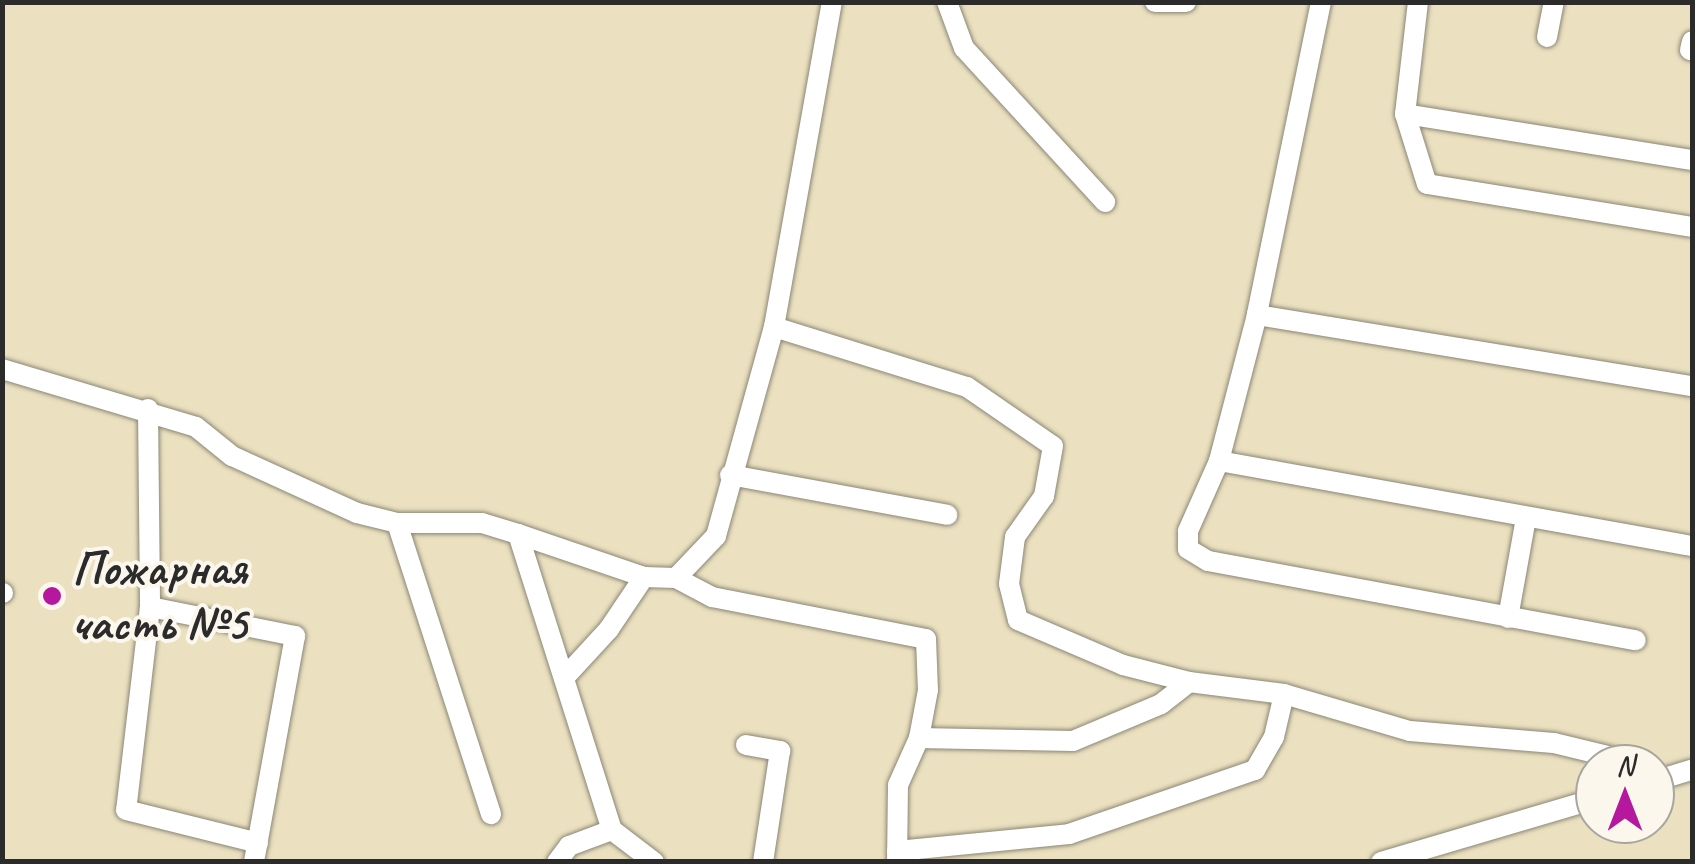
<!DOCTYPE html>
<html>
<head>
<meta charset="utf-8">
<style>
	body { margin:0 }
	#map { position:relative; width:1695px; height:864px; overflow:hidden; background:#ebe1c0; font-family:Caveat,sans-serif }
	div>[style] { position:absolute }
	.roads { filter:drop-shadow(0 0 2px #8b8676) drop-shadow(0 0 2px #8b8676) }
	.lane>* { height:20px; margin:-10px; padding:0 10px; transform-origin:10px; border-radius:10px; background:#fff }
	.dots>* { width:28px; height:28px; translate:-50% -50%; box-sizing:border-box; border:5px solid #fbf7ec; border-radius:50% }
	span { translate:-50% -50%; white-space:nowrap; text-align:center; line-height:1.15; -webkit-text-stroke:8px #fbf7ec; paint-order:stroke }
	.poi-label { font-size:48px; color:#2b2b2b; font-weight:700 }
	.left { translate:0 -50%; text-align:left }
	.frame { position:absolute; inset:0; border:5px solid #2b2b2b; pointer-events:none }
	.north { position:absolute; left:1575px; top:744px; width:100px; height:100px; box-sizing:border-box; background:#fbf7ec; border:2px solid #a8a59f; border-radius:50%; rotate:0deg; font-size:28px; font-weight:700; line-height:40px; text-align:center; color:#2b2b2b }
	.north::after { content:''; display:block; margin:auto; width:35px; height:45px; background:#b5179e; clip-path:polygon(50% 0,100% 100%,50% 72%,0 100%) }
</style>
</head>
<body>
<div id="map">
	<div class="roads">
		<div class="lane">
			<i style="left:947px;top:2px;width:49px;rotate:69.7deg"></i>
			<i style="left:964px;top:48px;width:209px;rotate:47.5deg"></i>
			<i style="left:1155px;top:2px;width:31px"></i>
			<i style="left:1321px;top:2px;width:319px;rotate:101.6deg"></i>
			<i style="left:1257px;top:315px;width:151px;rotate:104.6deg"></i>
			<i style="left:1219px;top:461px;width:481px;rotate:10.2deg"></i>
			<i style="left:1418px;top:2px;width:113px;rotate:96.6deg"></i>
			<i style="left:1405px;top:114px;width:73px;rotate:72.6deg"></i>
			<i style="left:1427px;top:184px;width:268px;rotate:9.2deg"></i>
			<i style="left:1547px;top:37px;width:36px;rotate:-79deg"></i>
			<i style="left:1690px;top:50px;width:9px;rotate:-77deg"></i>
			<i style="left:1405px;top:114px;width:291px;rotate:9.1deg"></i>
			<i style="left:1257px;top:315px;width:441px;rotate:9.3deg"></i>
			<i style="left:774px;top:327px;width:202px;rotate:17.3deg"></i>
			<i style="left:967px;top:387px;width:104px;rotate:34.5deg"></i>
			<i style="left:1053px;top:446px;width:51px;rotate:100.2deg"></i>
			<i style="left:1044px;top:496px;width:50px;rotate:125.3deg"></i>
			<i style="left:1015px;top:537px;width:47px;rotate:97.3deg"></i>
			<i style="left:1009px;top:584px;width:37px;rotate:76deg"></i>
			<i style="left:1018px;top:620px;width:114px;rotate:23.2deg"></i>
			<i style="left:1123px;top:665px;width:68px;rotate:14.4deg"></i>
			<i style="left:1189px;top:682px;width:96px;rotate:7.2deg"></i>
			<i style="left:1284px;top:694px;width:131px;rotate:16.4deg"></i>
			<i style="left:1410px;top:731px;width:144px;rotate:4.8deg"></i>
			<i style="left:1554px;top:743px;width:89px;rotate:13.6deg"></i>
			<i style="left:2px;top:369px;width:202px;rotate:16.6deg"></i>
			<i style="left:196px;top:427px;width:46px;rotate:38.9deg"></i>
			<i style="left:232px;top:456px;width:137px;rotate:24.5deg"></i>
			<i style="left:357px;top:513px;width:41px;rotate:14deg"></i>
			<i style="left:397px;top:523px;width:306px;rotate:72.1deg"></i>
			<i style="left:148px;top:409px;width:198px;rotate:89.4deg"></i>
			<i style="left:150px;top:607px;width:204px;rotate:96.7deg"></i>
			<i style="left:126px;top:810px;width:136px;rotate:14deg"></i>
			<i style="left:1219px;top:461px;width:77px;rotate:113.9deg"></i>
			<i style="left:1188px;top:531px;width:18px;rotate:90deg"></i>
			<i style="left:1188px;top:549px;width:23px;rotate:31deg"></i>
			<i style="left:1208px;top:561px;width:435px;rotate:10.5deg"></i>
			<i style="left:730px;top:475px;width:221px;rotate:10.4deg"></i>
			<i style="left:397px;top:523px;width:85px"></i>
			<i style="left:482px;top:523px;width:38px;rotate:17deg"></i>
			<i style="left:518px;top:534px;width:311px;rotate:72.4deg"></i>
			<i style="left:612px;top:830px;width:53px;rotate:37.3deg"></i>
			<i style="left:518px;top:534px;width:133px;rotate:18.8deg"></i>
			<i style="left:644px;top:577px;width:32px;rotate:2deg"></i>
			<i style="left:676px;top:578px;width:58px;rotate:-46.4deg"></i>
			<i style="left:716px;top:536px;width:217px;rotate:-74.5deg"></i>
			<i style="left:774px;top:327px;width:330px;rotate:-79.9deg"></i>
			<i style="left:676px;top:578px;width:41px;rotate:27.8deg"></i>
			<i style="left:712px;top:597px;width:218px;rotate:11.1deg"></i>
			<i style="left:926px;top:639px;width:51px;rotate:87.8deg"></i>
			<i style="left:928px;top:690px;width:49px;rotate:100.6deg"></i>
			<i style="left:919px;top:738px;width:51px;rotate:114.1deg"></i>
			<i style="left:898px;top:785px;width:77px;rotate:90.7deg"></i>
			<i style="left:2px;top:593px;width:1px"></i>
			<i style="left:150px;top:607px;width:148px;rotate:11.3deg"></i>
			<i style="left:295px;top:636px;width:230px;rotate:100.3deg"></i>
			<i style="left:1508px;top:618px;width:102px;rotate:-79.8deg"></i>
			<i style="left:564px;top:678px;width:67px;rotate:-47.4deg"></i>
			<i style="left:609px;top:629px;width:63px;rotate:-56.1deg"></i>
			<i style="left:919px;top:738px;width:154px;rotate:1.1deg"></i>
			<i style="left:1073px;top:741px;width:95px;rotate:-22.8deg"></i>
			<i style="left:1161px;top:704px;width:36px;rotate:-38deg"></i>
			<i style="left:746px;top:745px;width:35px;rotate:10deg"></i>
			<i style="left:780px;top:751px;width:112px;rotate:98.7deg"></i>
			<i style="left:1655px;top:781px;width:39px;rotate:-17deg"></i>
			<i style="left:897px;top:851px;width:173px;rotate:-5.6deg"></i>
			<i style="left:1069px;top:834px;width:197px;rotate:-19deg"></i>
			<i style="left:1255px;top:770px;width:38px;rotate:-60deg"></i>
			<i style="left:1274px;top:737px;width:44px;rotate:-76.9deg"></i>
			<i style="left:557px;top:862px;width:20px;rotate:-53deg"></i>
			<i style="left:569px;top:846px;width:46px;rotate:-20.4deg"></i>
			<i style="left:1381px;top:862px;width:223px;rotate:-16.4deg"></i>
		</div>
	</div>
	<div class="dots">
		<i style="left:52px;top:596px;background:#b5179e"></i>
	</div>
	<div class="poi-label">
		<span class="left" style="left:72px;top:596px">Пожарная<br>часть №5</span>
	</div>
	<div class="frame"></div>
	<div class="north">N</div>
</div>
</body>
</html>
